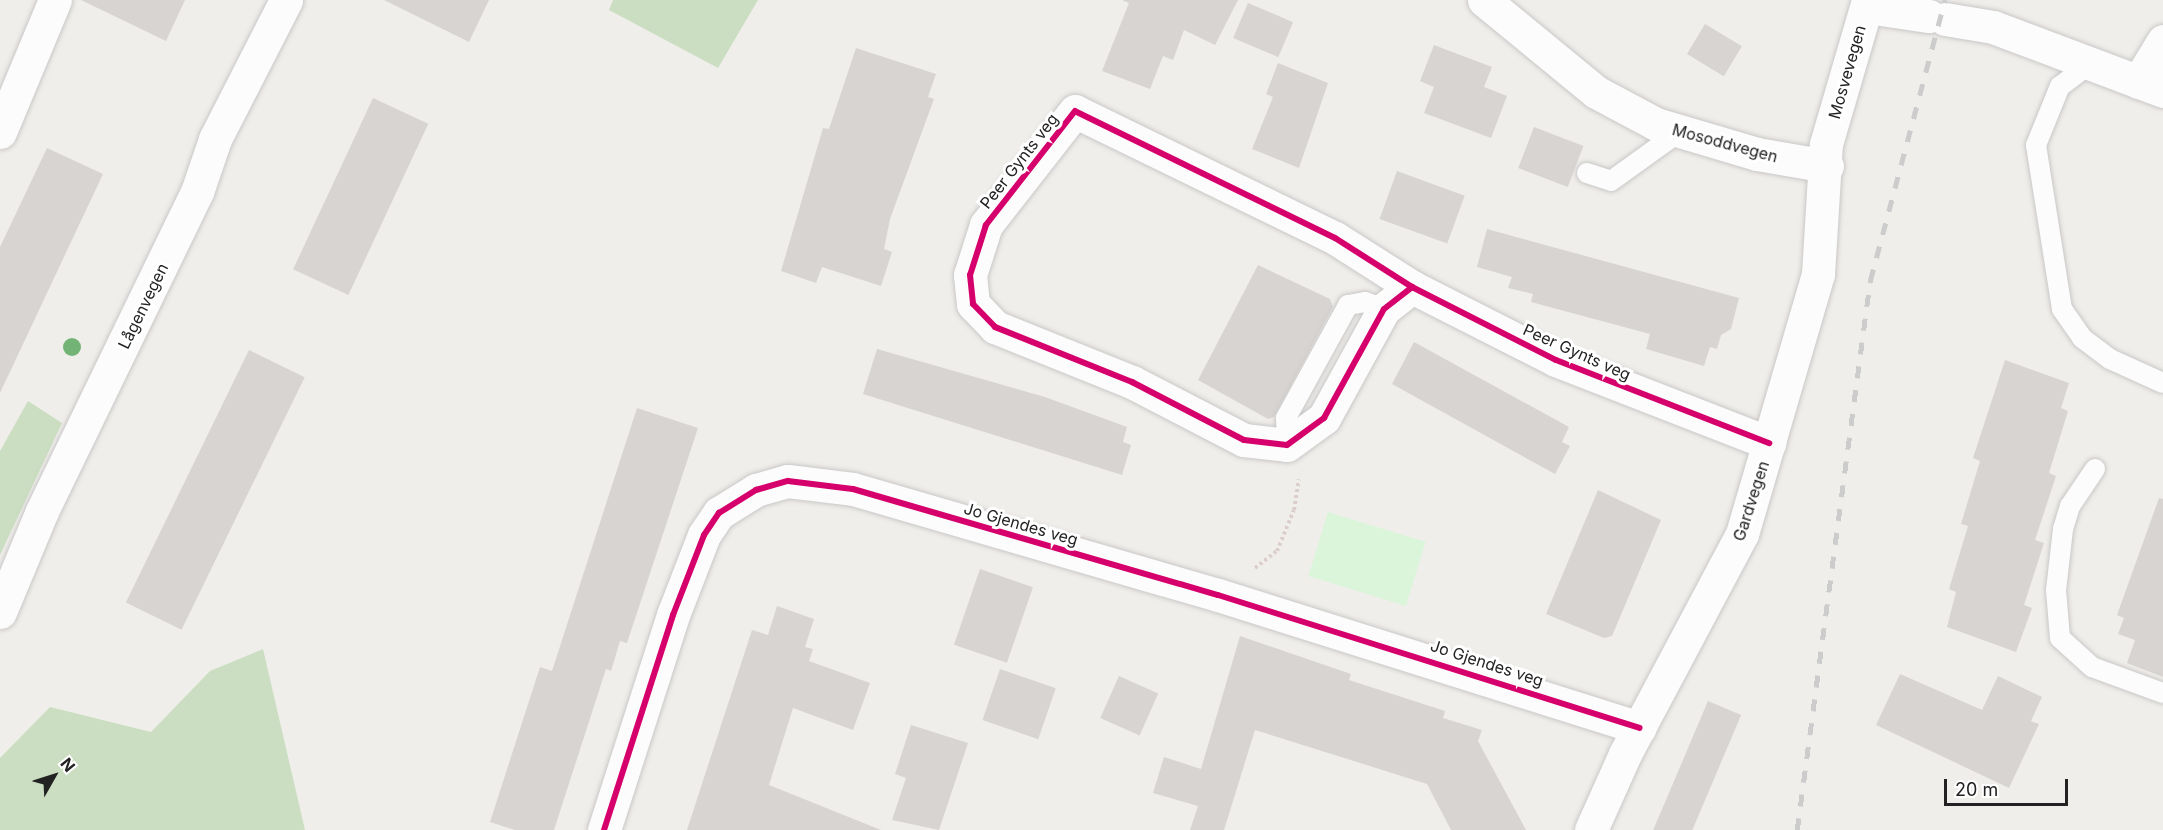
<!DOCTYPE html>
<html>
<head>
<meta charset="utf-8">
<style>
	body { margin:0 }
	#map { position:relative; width:2163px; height:830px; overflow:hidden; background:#f0eeeb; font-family:Inter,sans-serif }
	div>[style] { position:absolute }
	.forest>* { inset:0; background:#cbdec1 }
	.park>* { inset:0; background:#daf5da; transform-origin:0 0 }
	.building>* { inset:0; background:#d7d4d2; transform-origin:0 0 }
	.path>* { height:4px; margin-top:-2px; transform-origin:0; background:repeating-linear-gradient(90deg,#dccecd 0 3px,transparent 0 6px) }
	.roads { filter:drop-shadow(0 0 2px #c9c8c7) drop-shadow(0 0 2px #c9c8c7) }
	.lane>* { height:20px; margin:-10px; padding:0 10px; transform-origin:10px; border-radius:10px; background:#fdfcfc }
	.street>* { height:33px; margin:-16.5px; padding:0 16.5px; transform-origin:16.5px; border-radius:16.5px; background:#fdfcfc }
	.rail>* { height:4.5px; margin-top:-2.25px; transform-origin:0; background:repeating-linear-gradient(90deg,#ccc 0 12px,transparent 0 24px) }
	.cycleway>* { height:6px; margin:-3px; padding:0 3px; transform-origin:3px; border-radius:3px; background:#d6006c }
	.trees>* { width:18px; height:18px; margin:-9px; border-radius:50%; background:#73b476 }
	span { translate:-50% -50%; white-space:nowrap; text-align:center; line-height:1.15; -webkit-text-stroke:6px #fff; paint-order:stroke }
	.street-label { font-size:16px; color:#222 }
	.north { position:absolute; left:24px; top:746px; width:60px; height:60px; -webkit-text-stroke:4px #fff; paint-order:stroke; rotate:51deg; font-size:16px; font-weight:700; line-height:24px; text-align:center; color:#222 }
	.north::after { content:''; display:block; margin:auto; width:21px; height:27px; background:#222; clip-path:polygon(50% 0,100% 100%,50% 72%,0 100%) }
	.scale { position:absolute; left:1944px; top:779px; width:124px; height:27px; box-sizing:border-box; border:3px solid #222; border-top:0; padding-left:8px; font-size:18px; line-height:21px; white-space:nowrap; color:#222; -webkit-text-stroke:4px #fff; paint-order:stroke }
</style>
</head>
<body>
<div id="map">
	<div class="forest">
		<i style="clip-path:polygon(613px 0,758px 0,718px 68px,609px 10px)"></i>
		<i style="clip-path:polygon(28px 401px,62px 423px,0 555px,0 451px)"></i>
		<i style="clip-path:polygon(263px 649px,305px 830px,0 830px,0 758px,50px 707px,151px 732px,210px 671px)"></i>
	</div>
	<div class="park">
		<i style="left:1328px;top:512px;width:102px;height:67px;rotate:17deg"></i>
	</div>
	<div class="building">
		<i style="clip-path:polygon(81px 0,185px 0,166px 41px)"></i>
		<i style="clip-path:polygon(384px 0,489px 0,469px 42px)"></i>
		<i style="clip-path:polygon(1122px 0,1238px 0,1215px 45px,1184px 30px,1173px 60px,1163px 56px,1150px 89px,1102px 71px,1129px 3px)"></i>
		<i style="left:1248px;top:3px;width:49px;height:38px;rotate:23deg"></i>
		<i style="left:1705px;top:24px;width:43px;height:35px;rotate:31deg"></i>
		<i style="clip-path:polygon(1434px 45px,1492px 67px,1484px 87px,1507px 96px,1491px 138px,1424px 113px,1434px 87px,1420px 81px)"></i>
		<i style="clip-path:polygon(856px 48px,936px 74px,928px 97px,934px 99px,890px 219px,884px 249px,892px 252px,881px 286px,822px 267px,816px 283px,781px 271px,823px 128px,829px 129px)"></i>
		<i style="clip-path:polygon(1278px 63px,1328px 83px,1299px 168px,1252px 149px,1273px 97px,1266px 94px)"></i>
		<i style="left:373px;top:98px;width:61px;height:189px;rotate:25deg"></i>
		<i style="left:1534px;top:127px;width:53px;height:44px;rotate:21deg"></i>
		<i style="clip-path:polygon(47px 148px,103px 174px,0 393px,0 247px)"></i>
		<i style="left:1397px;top:171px;width:72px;height:51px;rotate:20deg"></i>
		<i style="clip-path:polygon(1487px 229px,1739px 298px,1731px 329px,1721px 335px,1717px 349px,1710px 347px,1704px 366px,1646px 349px,1650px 334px,1531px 302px,1533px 294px,1508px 288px,1512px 277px,1477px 267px)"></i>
		<i style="clip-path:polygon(1258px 265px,1330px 299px,1333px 307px,1274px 417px,1268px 419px,1198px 380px)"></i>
		<i style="clip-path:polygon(1414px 342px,1569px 427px,1562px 442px,1570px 446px,1555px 474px,1392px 384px)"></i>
		<i style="clip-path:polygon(877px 349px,1045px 397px,1127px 427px,1123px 442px,1131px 445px,1122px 475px,863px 394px)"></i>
		<i style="left:249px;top:350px;width:62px;height:281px;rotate:26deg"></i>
		<i style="clip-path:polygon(2005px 360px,2069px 383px,2061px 408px,2068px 411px,2049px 473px,2056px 476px,2035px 540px,2044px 543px,2024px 605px,2032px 608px,2016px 652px,1947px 627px,1956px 592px,1949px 589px,1968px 526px,1961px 524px,1980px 461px,1973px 458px)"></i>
		<i style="clip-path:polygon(637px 408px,698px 428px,627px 643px,620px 641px,611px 671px,606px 669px,554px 830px,515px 830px,490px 822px,540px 667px,552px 671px)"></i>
		<i style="clip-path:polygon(1598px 490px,1661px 520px,1612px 636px,1604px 638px,1546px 614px)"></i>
		<i style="clip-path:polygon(2159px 498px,2163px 499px,2163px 677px,2127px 663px,2135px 640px,2118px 634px,2124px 618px,2117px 615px)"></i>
		<i style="left:980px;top:569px;width:56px;height:80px;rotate:19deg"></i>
		<i style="clip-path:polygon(777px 606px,814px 619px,805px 647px,813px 649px,809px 661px,870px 683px,853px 730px,793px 708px,769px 785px,881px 830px,687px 830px,752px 630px,768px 635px)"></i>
		<i style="clip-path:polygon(1240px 636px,1351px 674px,1349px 680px,1445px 711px,1443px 718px,1482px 730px,1478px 741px,1526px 830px,1451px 830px,1427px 784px,1255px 730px,1224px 830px,1190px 830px,1198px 806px,1153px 793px,1164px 757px,1201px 769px)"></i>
		<i style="left:1000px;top:669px;width:59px;height:54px;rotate:19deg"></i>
		<i style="clip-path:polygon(1900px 674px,1982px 710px,1998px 676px,2042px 697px,2031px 721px,2039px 724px,2009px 788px,1876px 725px)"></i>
		<i style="left:1119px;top:676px;width:43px;height:46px;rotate:24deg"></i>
		<i style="left:1708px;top:701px;width:36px;height:140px;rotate:23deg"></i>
		<i style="clip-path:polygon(911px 725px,968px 743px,939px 830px,892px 820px,906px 778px,895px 774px)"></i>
	</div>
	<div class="path">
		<i style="left:1255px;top:568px;width:28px;rotate:-38deg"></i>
		<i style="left:1277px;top:551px;width:44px;rotate:-67.5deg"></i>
		<i style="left:1294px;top:510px;width:31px;rotate:-81deg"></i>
	</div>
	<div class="roads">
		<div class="lane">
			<i style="left:2091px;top:63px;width:39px;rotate:143deg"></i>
			<i style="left:2060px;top:86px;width:64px;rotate:112.1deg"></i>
			<i style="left:2036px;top:145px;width:166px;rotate:81deg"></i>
			<i style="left:2062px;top:309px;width:35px;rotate:55deg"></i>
			<i style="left:2082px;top:338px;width:35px;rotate:37deg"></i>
			<i style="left:2110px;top:359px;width:58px;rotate:24.4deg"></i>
			<i style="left:1587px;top:173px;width:25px;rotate:18deg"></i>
			<i style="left:1611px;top:181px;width:84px;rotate:-35.8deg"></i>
			<i style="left:1287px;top:445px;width:27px;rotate:-92deg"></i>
			<i style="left:1286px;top:418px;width:129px;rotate:-61.2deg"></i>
			<i style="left:1348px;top:305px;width:17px;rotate:-10deg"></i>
			<i style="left:1365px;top:302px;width:20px;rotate:20deg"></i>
			<i style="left:2095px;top:469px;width:45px;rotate:124deg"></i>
			<i style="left:2070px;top:506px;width:24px;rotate:107deg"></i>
			<i style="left:2063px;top:529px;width:61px;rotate:96.5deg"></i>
			<i style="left:2056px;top:590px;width:48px;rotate:85.2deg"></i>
			<i style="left:2060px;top:638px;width:43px;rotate:42.2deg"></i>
			<i style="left:2092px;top:667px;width:76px;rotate:20.1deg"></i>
		</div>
		<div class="street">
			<i style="left:1484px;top:0;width:145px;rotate:39.4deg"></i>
			<i style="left:1596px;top:92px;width:68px;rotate:28.1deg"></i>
			<i style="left:1656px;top:124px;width:105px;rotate:16.5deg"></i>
			<i style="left:1757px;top:154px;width:71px;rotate:9.7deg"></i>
			<i style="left:1867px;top:7px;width:63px;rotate:8.3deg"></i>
			<i style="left:1945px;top:19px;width:49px;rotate:9.5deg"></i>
			<i style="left:1993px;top:27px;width:182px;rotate:20.6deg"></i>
			<i style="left:2138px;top:82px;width:48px;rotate:-58.6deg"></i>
			<i style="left:0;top:132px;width:143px;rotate:-67.4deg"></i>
			<i style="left:1412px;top:287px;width:91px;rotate:-147.5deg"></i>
			<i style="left:1335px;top:238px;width:289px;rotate:-154deg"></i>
			<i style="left:1075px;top:111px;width:145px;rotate:128deg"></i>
			<i style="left:986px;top:225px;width:52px;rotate:107.7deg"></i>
			<i style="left:970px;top:275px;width:29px;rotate:84deg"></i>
			<i style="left:973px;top:304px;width:32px;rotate:46deg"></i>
			<i style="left:995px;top:327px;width:148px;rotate:21.9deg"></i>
			<i style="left:1132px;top:382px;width:126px;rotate:27.4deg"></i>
			<i style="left:1244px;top:440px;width:43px;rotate:6.6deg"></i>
			<i style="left:1287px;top:445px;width:46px;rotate:-36.1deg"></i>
			<i style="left:1324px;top:418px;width:124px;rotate:-61.2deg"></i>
			<i style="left:1384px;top:309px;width:36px;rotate:-38deg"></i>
			<i style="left:1412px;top:287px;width:161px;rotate:26.9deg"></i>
			<i style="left:1556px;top:360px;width:229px;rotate:21.3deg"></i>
			<i style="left:0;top:612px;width:109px;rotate:-67.4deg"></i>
			<i style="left:42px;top:511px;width:355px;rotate:-64.1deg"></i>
			<i style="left:197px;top:192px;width:56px;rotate:-71.2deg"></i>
			<i style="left:215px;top:139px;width:156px;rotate:-62.9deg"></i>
			<i style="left:604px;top:830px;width:226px;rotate:-72.2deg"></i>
			<i style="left:673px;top:615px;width:86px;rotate:-68.8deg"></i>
			<i style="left:704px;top:535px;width:27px;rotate:-56deg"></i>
			<i style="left:719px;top:513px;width:44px;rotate:-31.9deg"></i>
			<i style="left:756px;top:490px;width:33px;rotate:-16deg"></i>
			<i style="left:788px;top:481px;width:65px;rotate:7deg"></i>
			<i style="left:853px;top:489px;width:380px;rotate:16.2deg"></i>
			<i style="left:1218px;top:595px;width:442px;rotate:17.5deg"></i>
			<i style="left:1591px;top:830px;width:83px;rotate:-65.9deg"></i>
			<i style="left:1625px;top:754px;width:249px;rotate:-62deg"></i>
			<i style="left:1742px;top:534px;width:271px;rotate:-73.7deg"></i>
			<i style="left:1818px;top:274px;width:130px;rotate:-86.5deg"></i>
			<i style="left:1826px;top:144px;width:150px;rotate:-73.7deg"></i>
		</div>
	</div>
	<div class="rail">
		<i style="left:1797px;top:830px;width:554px;rotate:-82.43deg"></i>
		<i style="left:1870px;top:281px;width:291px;rotate:-75.1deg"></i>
	</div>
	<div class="cycleway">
		<i style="left:1412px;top:287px;width:91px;rotate:-147.5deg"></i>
		<i style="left:1335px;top:238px;width:289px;rotate:-154deg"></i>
		<i style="left:1075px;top:111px;width:145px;rotate:128deg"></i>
		<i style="left:986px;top:225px;width:52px;rotate:107.7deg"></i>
		<i style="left:970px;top:275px;width:29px;rotate:84deg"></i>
		<i style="left:973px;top:304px;width:32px;rotate:46deg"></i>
		<i style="left:995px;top:327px;width:148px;rotate:21.9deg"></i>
		<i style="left:1132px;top:382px;width:126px;rotate:27.4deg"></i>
		<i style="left:1244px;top:440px;width:43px;rotate:6.6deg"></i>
		<i style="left:1287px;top:445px;width:46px;rotate:-36.1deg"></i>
		<i style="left:1324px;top:418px;width:124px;rotate:-61.2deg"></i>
		<i style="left:1384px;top:309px;width:36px;rotate:-38deg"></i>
		<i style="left:1412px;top:287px;width:161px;rotate:26.9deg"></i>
		<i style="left:1556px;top:360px;width:229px;rotate:21.3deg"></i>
		<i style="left:604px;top:830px;width:226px;rotate:-72.2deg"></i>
		<i style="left:673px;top:615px;width:86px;rotate:-68.8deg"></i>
		<i style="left:704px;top:535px;width:27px;rotate:-56deg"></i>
		<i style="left:719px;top:513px;width:44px;rotate:-31.9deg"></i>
		<i style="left:756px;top:490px;width:33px;rotate:-16deg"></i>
		<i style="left:788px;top:481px;width:65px;rotate:7deg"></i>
		<i style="left:853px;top:489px;width:380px;rotate:16.2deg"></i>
		<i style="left:1218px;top:595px;width:442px;rotate:17.5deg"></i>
	</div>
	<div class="trees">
		<i style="left:72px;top:347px"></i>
	</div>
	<div class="street-label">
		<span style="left:1847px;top:72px;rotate:-74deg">Mosvevegen</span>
		<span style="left:1725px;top:143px;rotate:15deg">Mosoddvegen</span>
		<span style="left:1019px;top:161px;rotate:-52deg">Peer Gynts veg</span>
		<span style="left:143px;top:306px;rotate:-64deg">Lågenvegen</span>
		<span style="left:1577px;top:352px;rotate:24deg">Peer Gynts veg</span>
		<span style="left:1751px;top:501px;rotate:-72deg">Gardvegen</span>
		<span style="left:1021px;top:524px;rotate:16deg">Jo Gjendes veg</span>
		<span style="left:1487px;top:663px;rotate:18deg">Jo Gjendes veg</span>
	</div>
	<div class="north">N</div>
	<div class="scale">20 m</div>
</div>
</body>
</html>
